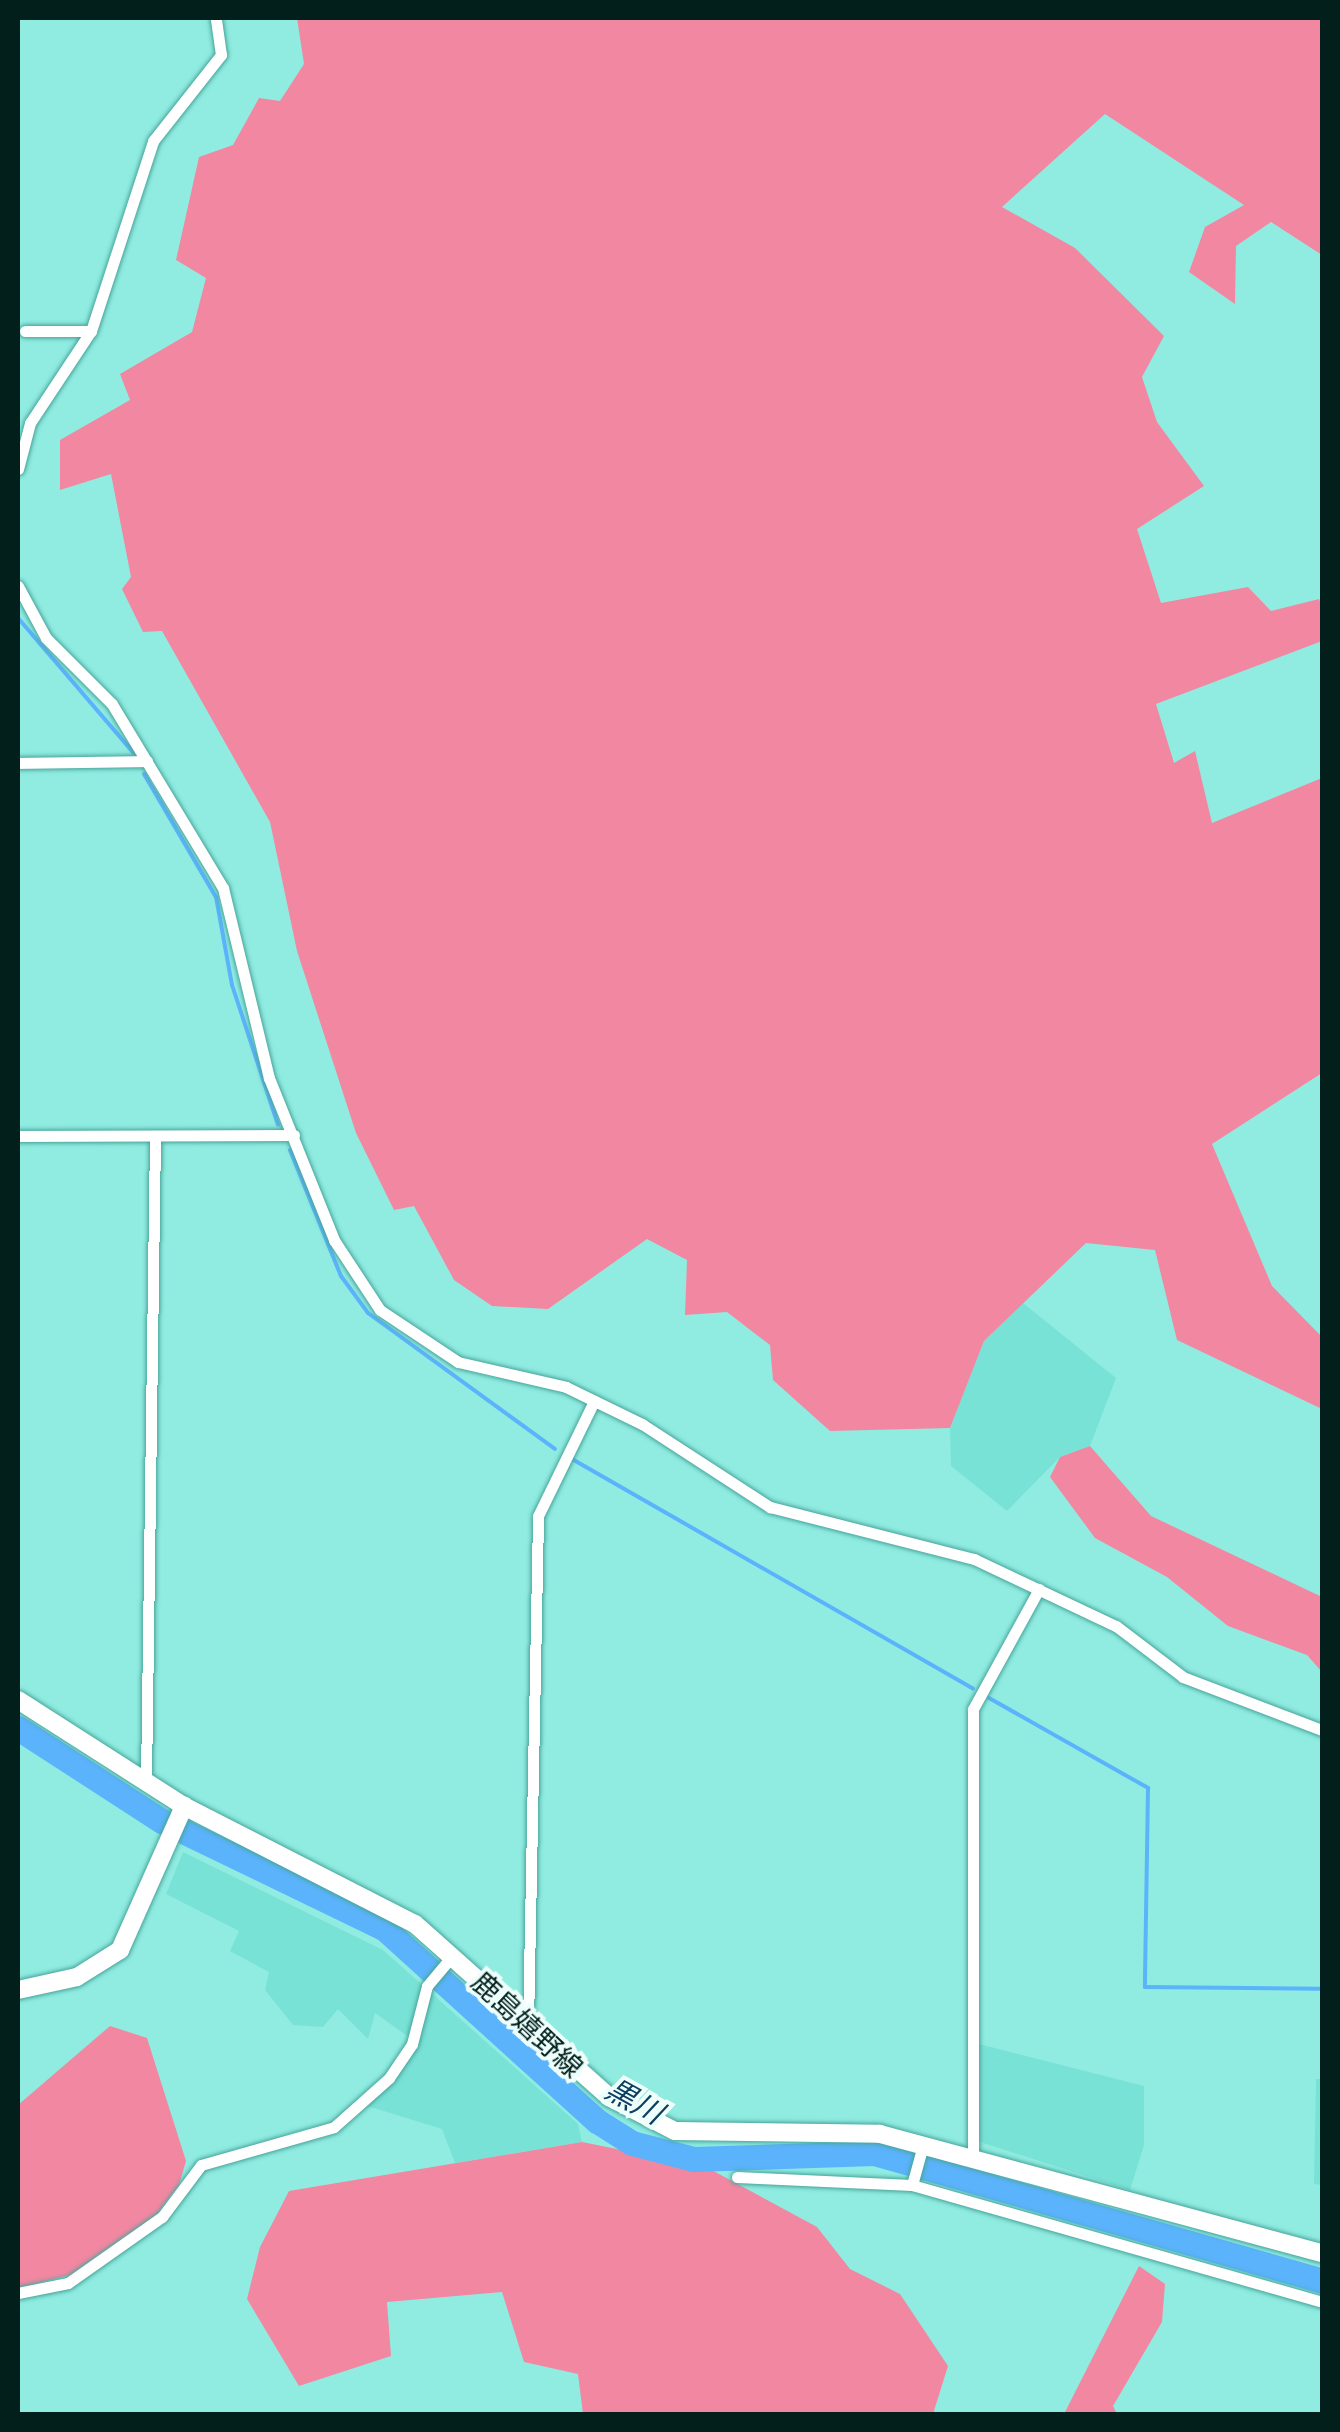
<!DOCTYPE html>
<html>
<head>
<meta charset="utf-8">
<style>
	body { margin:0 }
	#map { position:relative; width:1340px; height:2432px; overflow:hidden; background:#90ece1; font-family:Barlow,"Noto Sans JP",sans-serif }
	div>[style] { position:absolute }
	.built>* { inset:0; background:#79e2d6 }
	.green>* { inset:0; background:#f287a1 }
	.stream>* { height:4px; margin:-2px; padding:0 2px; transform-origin:2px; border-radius:2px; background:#5bb3fb }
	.river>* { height:25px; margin:-12.5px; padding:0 12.5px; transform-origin:12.5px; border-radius:12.5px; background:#5bb3fb }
	.roads { filter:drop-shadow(0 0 2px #47a49a) drop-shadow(0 0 2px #47a49a) }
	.street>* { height:11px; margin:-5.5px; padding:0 5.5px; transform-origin:5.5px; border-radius:5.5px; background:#fff }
	.secondary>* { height:18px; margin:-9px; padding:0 9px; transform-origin:9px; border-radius:9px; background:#fff }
	.primary>* { height:18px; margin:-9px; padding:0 9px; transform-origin:9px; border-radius:9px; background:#fff }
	span { translate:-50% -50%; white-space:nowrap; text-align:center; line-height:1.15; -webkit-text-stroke:8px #edfefb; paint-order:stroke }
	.street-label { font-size:28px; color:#021f1c }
	.water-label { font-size:30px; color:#0e3e61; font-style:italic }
	.frame { position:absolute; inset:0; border:20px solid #021f1c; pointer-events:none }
</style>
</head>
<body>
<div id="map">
	<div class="built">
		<i style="clip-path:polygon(1023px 1303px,1116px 1378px,1090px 1446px,1060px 1457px,1007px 1511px,951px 1466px,950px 1428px,984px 1341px)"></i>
		<i style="clip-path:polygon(183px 1852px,383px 1950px,578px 2124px,582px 2142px,455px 2163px,442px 2129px,361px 2104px,391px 2084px,417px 2043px,375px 2013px,368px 2039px,338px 2009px,323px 2027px,293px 2025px,265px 1990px,269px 1972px,230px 1951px,239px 1931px,166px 1894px)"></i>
		<i style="clip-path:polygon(979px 2044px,1144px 2086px,1144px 2145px,1130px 2190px,977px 2141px)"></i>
		<i style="clip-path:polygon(1316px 2079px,1322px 2079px,1322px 2185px,1314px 2184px)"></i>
	</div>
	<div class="green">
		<i style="clip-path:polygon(297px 18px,1322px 18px,1322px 255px,1271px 222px,1236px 246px,1235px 304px,1189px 272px,1205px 227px,1244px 205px,1105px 114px,1002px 207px,1075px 248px,1164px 336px,1142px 377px,1157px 422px,1204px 486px,1137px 529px,1161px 603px,1248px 587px,1271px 611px,1319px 599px,1322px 607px,1322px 641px,1156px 704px,1174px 763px,1195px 751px,1212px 823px,1322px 778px,1322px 1073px,1212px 1144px,1272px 1286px,1322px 1337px,1322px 1409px,1177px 1340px,1155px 1250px,1086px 1243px,984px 1341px,950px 1428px,830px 1431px,773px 1380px,770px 1345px,727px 1312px,685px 1315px,687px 1260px,647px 1239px,548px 1309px,492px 1306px,454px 1280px,414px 1206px,394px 1210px,356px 1133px,297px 951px,270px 822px,162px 631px,143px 632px,122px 589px,131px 577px,111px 474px,60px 490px,60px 440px,130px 400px,120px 374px,192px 332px,206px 278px,176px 260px,199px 157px,233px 145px,259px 98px,280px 101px,304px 64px)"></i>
		<i style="clip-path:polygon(1090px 1446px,1151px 1516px,1322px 1597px,1322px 1672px,1307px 1655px,1228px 1626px,1167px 1577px,1095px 1538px,1050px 1477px,1060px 1457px)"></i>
		<i style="clip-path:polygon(110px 2026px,147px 2038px,186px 2161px,179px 2185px,157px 2214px,70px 2275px,18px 2288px,18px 2105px)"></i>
		<i style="clip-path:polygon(582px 2142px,706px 2167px,817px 2227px,850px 2269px,900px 2294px,948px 2366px,933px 2414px,583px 2414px,578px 2374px,524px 2362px,502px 2292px,387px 2302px,391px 2356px,299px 2386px,247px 2299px,260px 2247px,289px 2191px)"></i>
		<i style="clip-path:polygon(1139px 2266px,1165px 2284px,1162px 2322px,1113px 2406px,1117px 2414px,1064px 2414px)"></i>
	</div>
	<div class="stream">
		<i style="left:18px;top:618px;width:177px;rotate:49.4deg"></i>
		<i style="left:144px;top:774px;width:143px;rotate:59.7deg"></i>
		<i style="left:216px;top:897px;width:89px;rotate:79.7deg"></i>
		<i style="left:232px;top:985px;width:147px;rotate:71.8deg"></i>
		<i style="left:290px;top:1150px;width:136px;rotate:68deg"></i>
		<i style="left:341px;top:1276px;width:46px;rotate:53.9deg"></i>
		<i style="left:368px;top:1313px;width:231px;rotate:36deg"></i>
		<i style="left:572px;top:1459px;width:462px;rotate:29.8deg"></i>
		<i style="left:989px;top:1698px;width:183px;rotate:29.5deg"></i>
		<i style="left:1148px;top:1788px;width:199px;rotate:90.9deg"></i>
		<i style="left:1145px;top:1987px;width:177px;rotate:0.6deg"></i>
	</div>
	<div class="river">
		<i style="left:18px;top:1728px;width:171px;rotate:32.9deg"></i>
		<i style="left:162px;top:1821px;width:248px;rotate:25.8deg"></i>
		<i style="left:385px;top:1929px;width:286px;rotate:42.2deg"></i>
		<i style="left:597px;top:2121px;width:41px;rotate:32.2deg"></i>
		<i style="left:632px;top:2143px;width:64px;rotate:14.5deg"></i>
		<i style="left:694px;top:2159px;width:180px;rotate:-1.9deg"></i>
		<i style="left:874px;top:2153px;width:466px;rotate:15.9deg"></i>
	</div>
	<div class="roads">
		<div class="street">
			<i style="left:25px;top:331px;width:66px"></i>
			<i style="left:18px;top:469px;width:48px;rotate:-75.4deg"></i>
			<i style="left:30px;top:423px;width:110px;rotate:-56.5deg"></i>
			<i style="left:91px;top:331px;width:200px;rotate:-71.9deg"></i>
			<i style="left:153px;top:141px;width:110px;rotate:-51.7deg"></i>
			<i style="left:221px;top:55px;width:37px;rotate:-98deg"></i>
			<i style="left:18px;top:586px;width:59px;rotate:61.7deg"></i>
			<i style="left:46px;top:638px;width:93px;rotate:45deg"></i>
			<i style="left:112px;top:704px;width:215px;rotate:58.9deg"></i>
			<i style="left:223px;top:888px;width:195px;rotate:76.4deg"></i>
			<i style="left:269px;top:1078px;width:175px;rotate:68.1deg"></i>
			<i style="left:334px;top:1240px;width:84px;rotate:56.7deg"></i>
			<i style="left:380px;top:1310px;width:94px;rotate:33.7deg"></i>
			<i style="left:458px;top:1362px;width:111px;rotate:13deg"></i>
			<i style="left:566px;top:1387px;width:85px;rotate:26deg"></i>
			<i style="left:642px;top:1424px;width:153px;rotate:33deg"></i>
			<i style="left:770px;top:1507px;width:211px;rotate:14.3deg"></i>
			<i style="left:974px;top:1559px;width:157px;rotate:25.3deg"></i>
			<i style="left:1116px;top:1626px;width:84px;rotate:37.3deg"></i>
			<i style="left:1183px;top:1677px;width:149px;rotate:20.9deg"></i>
			<i style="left:18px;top:763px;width:129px;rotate:-0.9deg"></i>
			<i style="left:18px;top:1136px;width:276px;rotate:-0.2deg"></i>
			<i style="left:146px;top:1780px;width:643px;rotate:-89.2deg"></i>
			<i style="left:528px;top:2025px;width:509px;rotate:-88.87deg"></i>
			<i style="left:538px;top:1516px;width:128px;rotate:-64deg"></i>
			<i style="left:973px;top:2159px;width:450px;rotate:-90deg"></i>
			<i style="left:973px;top:1709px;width:137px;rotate:-61.2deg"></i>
			<i style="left:737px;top:2177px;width:175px;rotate:2.6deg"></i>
			<i style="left:912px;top:2185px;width:426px;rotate:15.9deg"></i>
			<i style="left:912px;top:2185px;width:41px;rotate:-74.6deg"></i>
			<i style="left:18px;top:2293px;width:51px;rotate:-11.3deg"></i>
			<i style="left:68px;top:2283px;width:115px;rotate:-35.1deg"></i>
			<i style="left:162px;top:2217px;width:65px;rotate:-53.1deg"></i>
			<i style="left:201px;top:2165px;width:138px;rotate:-15.9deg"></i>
			<i style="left:334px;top:2127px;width:74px;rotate:-41.7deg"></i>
			<i style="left:389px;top:2078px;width:41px;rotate:-55.9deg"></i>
			<i style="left:412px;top:2044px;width:60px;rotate:-75.5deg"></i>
			<i style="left:427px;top:1986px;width:40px;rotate:-50deg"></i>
		</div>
		<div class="secondary">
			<i style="left:18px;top:1990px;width:60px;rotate:-12.4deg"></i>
			<i style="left:77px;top:1977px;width:51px;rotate:-32.1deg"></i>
			<i style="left:120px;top:1950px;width:158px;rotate:-66deg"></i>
		</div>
		<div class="primary">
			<i style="left:18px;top:1700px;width:197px;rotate:32.6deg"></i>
			<i style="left:184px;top:1806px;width:259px;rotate:27.1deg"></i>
			<i style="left:415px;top:1924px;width:260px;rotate:41.7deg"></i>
			<i style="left:609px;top:2097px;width:74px;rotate:27.3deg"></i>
			<i style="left:675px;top:2131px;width:205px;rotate:0.8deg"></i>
			<i style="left:880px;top:2134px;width:458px;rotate:15.1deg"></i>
		</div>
	</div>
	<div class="street-label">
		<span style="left:528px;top:2024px;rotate:43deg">鹿島嬉野線</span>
	</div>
	<div class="water-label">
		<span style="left:635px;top:2100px;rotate:29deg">黒川</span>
	</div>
	<div class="frame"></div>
</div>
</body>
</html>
